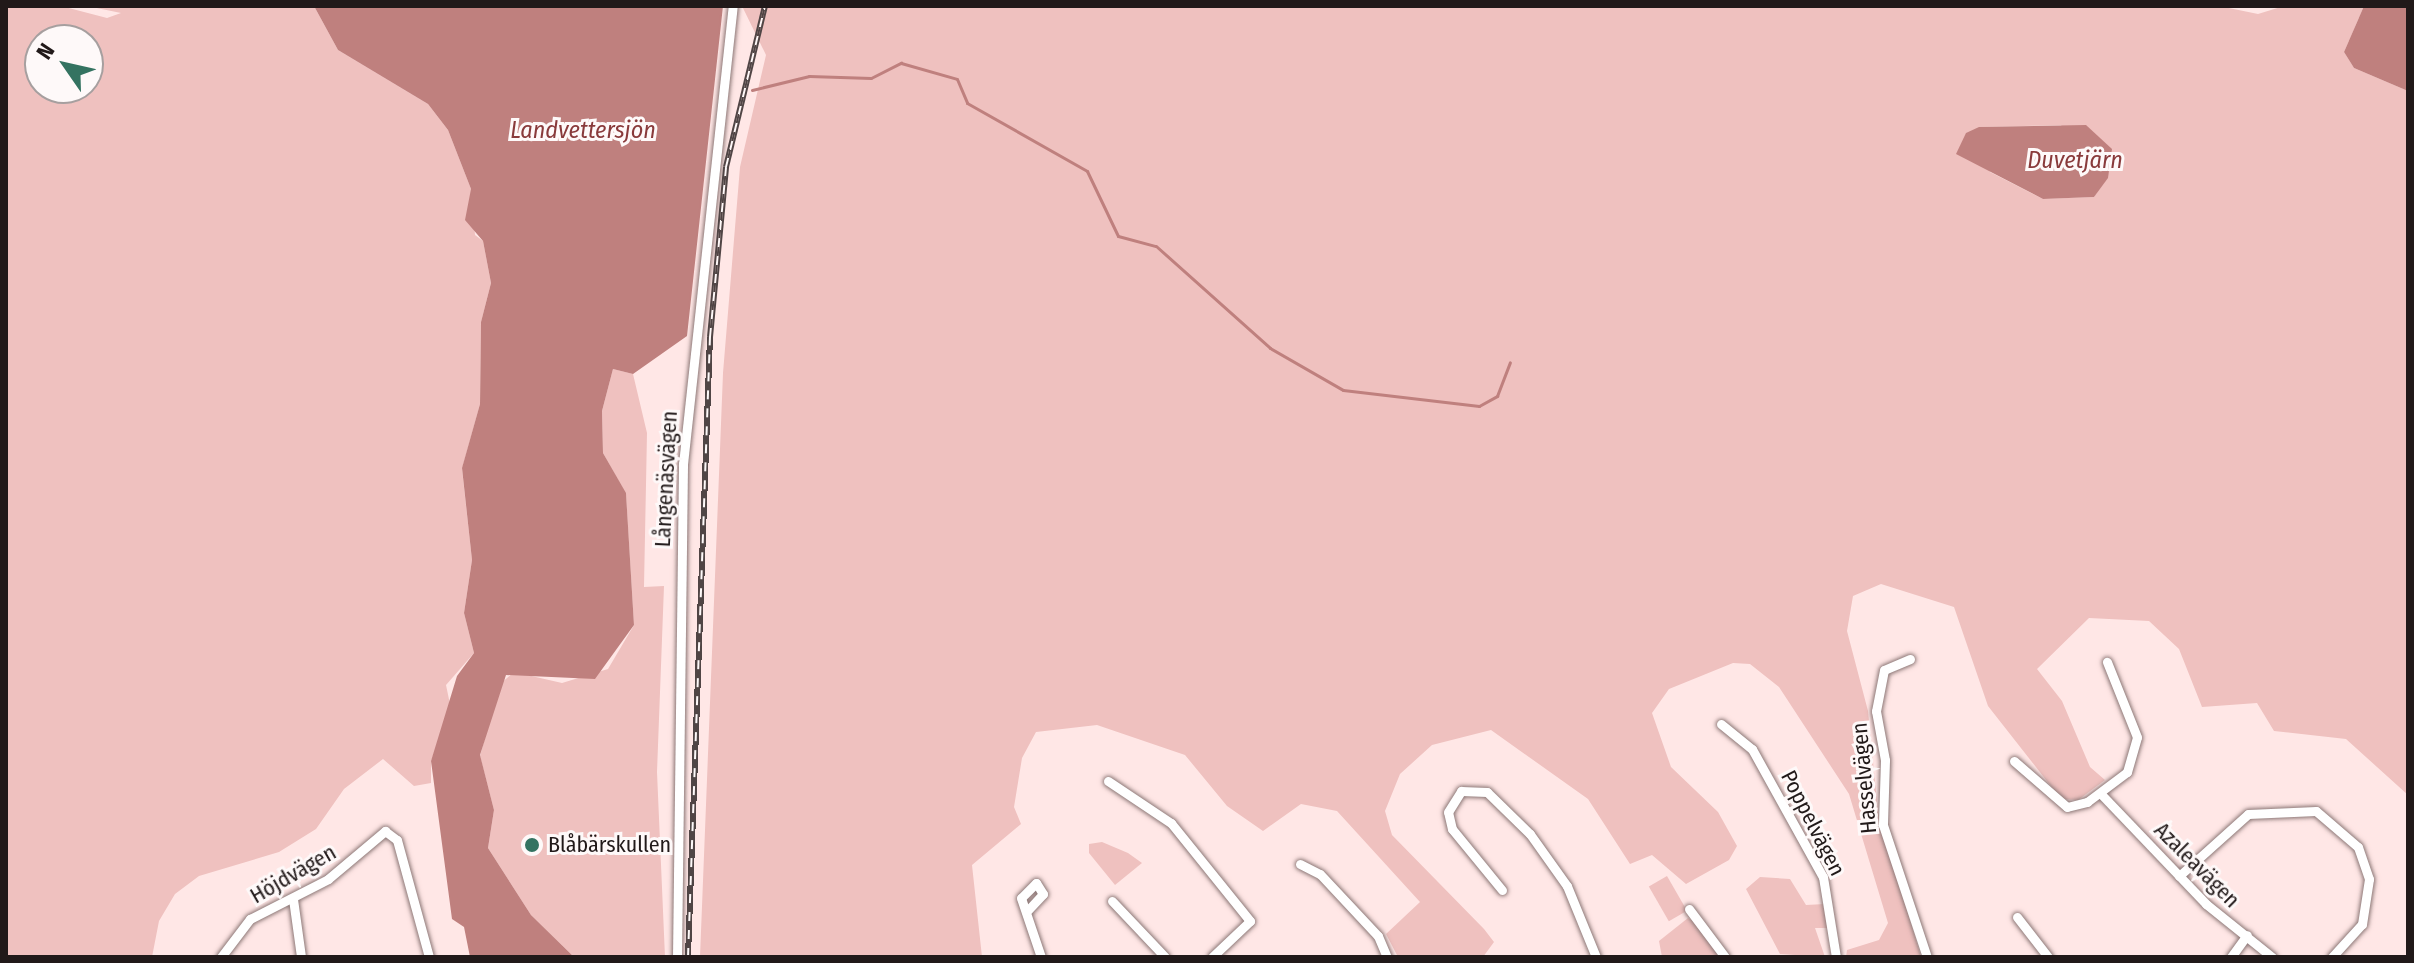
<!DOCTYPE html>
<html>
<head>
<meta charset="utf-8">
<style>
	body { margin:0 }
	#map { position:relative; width:2414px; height:963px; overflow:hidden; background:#ffe7e6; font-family:"Fira Sans Condensed",sans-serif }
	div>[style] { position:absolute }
	.green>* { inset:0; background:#efc1bf; transform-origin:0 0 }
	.water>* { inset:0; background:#bf807e }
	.stream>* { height:3px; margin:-1.5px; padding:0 1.5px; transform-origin:1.5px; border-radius:1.5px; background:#bf807e }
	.roads { filter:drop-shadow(0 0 2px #8d7877) drop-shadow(0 0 2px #8d7877) }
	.minor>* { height:9px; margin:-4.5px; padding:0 4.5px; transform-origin:4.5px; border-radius:4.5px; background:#fff }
	.rail>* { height:6px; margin-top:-3px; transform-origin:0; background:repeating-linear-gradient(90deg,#fef9f9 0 9px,#504545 0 18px); box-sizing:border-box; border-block:2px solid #504545 }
	.dots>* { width:22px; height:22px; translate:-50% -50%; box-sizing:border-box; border:4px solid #fef9f9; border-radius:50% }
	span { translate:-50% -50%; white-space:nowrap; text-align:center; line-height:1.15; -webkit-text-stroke:6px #fef9f9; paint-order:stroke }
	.street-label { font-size:22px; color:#211919 }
	.poi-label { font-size:22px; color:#211919 }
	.left { translate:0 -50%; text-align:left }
	.water-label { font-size:24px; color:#893a3b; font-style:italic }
	.frame { position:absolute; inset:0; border:8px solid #211919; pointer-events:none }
	.north { position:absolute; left:24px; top:24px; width:80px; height:80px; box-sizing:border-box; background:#fef9f9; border:2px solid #a69f9f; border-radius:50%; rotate:304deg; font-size:22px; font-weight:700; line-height:32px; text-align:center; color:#211919 }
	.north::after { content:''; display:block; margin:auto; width:28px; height:36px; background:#347361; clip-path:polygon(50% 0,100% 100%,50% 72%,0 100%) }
</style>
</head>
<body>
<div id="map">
	<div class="green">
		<i style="clip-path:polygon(evenodd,6px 6px,61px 6px,107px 18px,121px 13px,87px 6px,314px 6px,338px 50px,428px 104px,448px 130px,471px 189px,475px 235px,483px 241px,491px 283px,481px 322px,480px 404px,462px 469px,472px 560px,464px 613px,474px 653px,446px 685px,451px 709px,431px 761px,431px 783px,414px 786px,383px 759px,344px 789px,316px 829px,279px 852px,199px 876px,175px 894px,159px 921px,152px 957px,6px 957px,6px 6px,40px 40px,88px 40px,88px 88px,40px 88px,40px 40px)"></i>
		<i style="clip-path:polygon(evenodd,742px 6px,2219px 6px,2258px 14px,2284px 6px,2364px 6px,2344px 52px,2354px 68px,2408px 91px,2408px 795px,2346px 739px,2274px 731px,2257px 703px,2202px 707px,2179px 649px,2149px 621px,2089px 618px,2037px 669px,2062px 701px,2090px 767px,2105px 780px,2078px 800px,2061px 799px,1988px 706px,1954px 607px,1881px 584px,1853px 596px,1847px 631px,1868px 711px,1878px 812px,1921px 957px,1846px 957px,1847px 950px,1879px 940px,1888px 923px,1849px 794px,1779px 687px,1750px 664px,1733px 663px,1669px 689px,1652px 713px,1671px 767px,1718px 812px,1737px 846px,1729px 860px,1686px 884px,1652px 855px,1630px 864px,1588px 799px,1491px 730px,1432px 745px,1400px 774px,1385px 811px,1392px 835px,1484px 929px,1494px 942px,1483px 957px,1398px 957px,1386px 934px,1420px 902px,1337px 811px,1301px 804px,1263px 831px,1227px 806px,1185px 755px,1097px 725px,1036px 732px,1022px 758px,1014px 807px,1021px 824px,972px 865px,982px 957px,700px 957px,723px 373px,740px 167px,766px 55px,742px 6px,2061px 125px,2100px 187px,2094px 197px,2043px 199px,1990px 172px,1979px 127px,2061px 125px)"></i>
		<i style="clip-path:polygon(613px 369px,633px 374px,647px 433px,644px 587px,664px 586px,657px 772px,665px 957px,574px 957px,531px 915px,488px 848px,494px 810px,480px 756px,500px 684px,514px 672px,562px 683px,608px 669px,634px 625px,626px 494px,603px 453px,602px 411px)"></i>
		<i style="clip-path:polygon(1102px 842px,1128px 853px,1142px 863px,1115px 885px,1089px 853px,1089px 844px)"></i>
		<i style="left:1667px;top:876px;width:40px;height:21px;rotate:60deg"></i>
		<i style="clip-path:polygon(1760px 877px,1790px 879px,1806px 905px,1825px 904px,1828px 928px,1815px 928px,1825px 957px,1780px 954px,1746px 889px)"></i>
		<i style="clip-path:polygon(1688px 918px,1699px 925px,1721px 957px,1662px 957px,1659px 941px)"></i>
	</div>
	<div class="water">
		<i style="clip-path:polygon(314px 6px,723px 6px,687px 336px,633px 374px,613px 369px,602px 411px,603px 453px,626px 493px,634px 625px,595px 679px,506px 675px,480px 755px,494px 810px,488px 848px,531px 915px,574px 957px,470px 957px,464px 927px,452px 919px,431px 761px,457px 676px,474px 653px,464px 613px,472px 560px,462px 468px,480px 404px,481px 322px,491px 283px,483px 241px,465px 220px,471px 189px,448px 130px,428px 104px,338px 50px)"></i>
		<i style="clip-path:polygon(2364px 6px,2408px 6px,2408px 91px,2354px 68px,2344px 52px)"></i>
		<i style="clip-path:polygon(2086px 125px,2112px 149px,2108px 178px,2094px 197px,2043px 199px,1956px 154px,1966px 133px,1979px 127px)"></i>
	</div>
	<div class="stream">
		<i style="left:752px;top:90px;width:59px;rotate:-13.8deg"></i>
		<i style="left:809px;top:76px;width:62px;rotate:1.8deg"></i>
		<i style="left:871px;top:78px;width:34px;rotate:-27deg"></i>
		<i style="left:901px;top:63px;width:58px;rotate:15.9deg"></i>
		<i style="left:957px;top:79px;width:26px;rotate:67deg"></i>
		<i style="left:967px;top:103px;width:138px;rotate:29.5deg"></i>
		<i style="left:1087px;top:171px;width:72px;rotate:64.5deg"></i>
		<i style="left:1118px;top:236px;width:39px;rotate:15deg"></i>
		<i style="left:1156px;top:246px;width:153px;rotate:41.8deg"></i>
		<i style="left:1270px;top:348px;width:84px;rotate:29.9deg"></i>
		<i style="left:1343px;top:390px;width:137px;rotate:6.7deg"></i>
		<i style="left:1479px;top:406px;width:21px;rotate:-29deg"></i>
		<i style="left:1497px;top:396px;width:36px;rotate:-69deg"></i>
	</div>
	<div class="roads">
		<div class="minor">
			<i style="left:1910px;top:659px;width:28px;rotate:157deg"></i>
			<i style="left:1884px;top:670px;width:42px;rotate:101deg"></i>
			<i style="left:1876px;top:711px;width:50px;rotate:79.6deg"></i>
			<i style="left:1885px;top:760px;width:65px;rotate:91.8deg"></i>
			<i style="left:1883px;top:825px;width:139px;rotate:71.6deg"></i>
			<i style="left:1721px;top:724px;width:40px;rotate:39deg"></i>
			<i style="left:1752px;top:749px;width:146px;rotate:61deg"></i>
			<i style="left:1823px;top:877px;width:81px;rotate:80.8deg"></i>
			<i style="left:2014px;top:761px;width:70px;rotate:41deg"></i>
			<i style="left:2067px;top:807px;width:21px;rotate:-14deg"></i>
			<i style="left:2087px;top:802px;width:50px;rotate:-36.9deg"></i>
			<i style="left:2127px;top:772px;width:36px;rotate:-74deg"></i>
			<i style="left:2137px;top:737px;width:81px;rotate:-111.8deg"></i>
			<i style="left:1108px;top:781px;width:76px;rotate:33.7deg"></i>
			<i style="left:1171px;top:823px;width:126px;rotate:51.1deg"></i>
			<i style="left:1250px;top:921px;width:52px;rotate:136.5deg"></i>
			<i style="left:2101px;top:794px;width:152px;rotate:46.3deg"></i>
			<i style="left:2206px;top:904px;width:85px;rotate:38.8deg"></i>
			<i style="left:1300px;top:864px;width:22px;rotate:27deg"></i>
			<i style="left:1320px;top:874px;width:85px;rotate:46.9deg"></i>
			<i style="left:1378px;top:936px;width:23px;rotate:67deg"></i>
			<i style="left:2179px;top:876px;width:93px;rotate:-41.9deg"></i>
			<i style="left:2248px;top:814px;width:68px;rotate:-2.5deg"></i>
			<i style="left:2316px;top:811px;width:55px;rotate:40.6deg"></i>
			<i style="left:2358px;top:847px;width:34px;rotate:71deg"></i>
			<i style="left:2369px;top:879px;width:46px;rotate:98.8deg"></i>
			<i style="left:2362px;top:924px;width:45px;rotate:132.3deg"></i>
			<i style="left:1502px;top:890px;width:79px;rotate:-129.3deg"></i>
			<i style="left:1452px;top:829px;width:17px;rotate:-103deg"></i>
			<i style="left:1448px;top:812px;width:25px;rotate:-58deg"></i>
			<i style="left:1461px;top:791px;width:26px;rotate:2deg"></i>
			<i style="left:1487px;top:792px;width:60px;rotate:44.3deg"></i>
			<i style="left:1530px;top:834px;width:64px;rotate:54.6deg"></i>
			<i style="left:1567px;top:886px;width:77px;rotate:67.8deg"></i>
			<i style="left:293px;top:899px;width:59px;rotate:82.1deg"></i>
			<i style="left:1112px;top:901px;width:77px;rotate:46.6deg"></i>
			<i style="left:1689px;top:909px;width:60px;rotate:53.1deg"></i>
			<i style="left:1028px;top:910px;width:22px;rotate:-47deg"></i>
			<i style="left:1043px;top:894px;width:13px;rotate:-122deg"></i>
			<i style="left:1036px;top:883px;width:21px;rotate:135deg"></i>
			<i style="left:1021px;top:898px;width:62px;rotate:71.3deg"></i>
			<i style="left:2017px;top:917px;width:51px;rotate:52.2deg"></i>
			<i style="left:221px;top:957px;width:48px;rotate:-52.7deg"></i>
			<i style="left:250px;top:919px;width:88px;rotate:-27.1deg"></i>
			<i style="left:328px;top:879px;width:75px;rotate:-40.1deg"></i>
			<i style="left:385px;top:831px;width:15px;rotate:37deg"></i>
			<i style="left:397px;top:840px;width:121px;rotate:74.7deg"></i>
			<i style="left:677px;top:957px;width:493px;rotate:-89.3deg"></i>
			<i style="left:683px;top:464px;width:461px;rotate:-83.8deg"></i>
			<i style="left:2231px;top:957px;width:27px;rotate:-54deg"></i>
		</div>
	</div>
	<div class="rail">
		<i style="left:688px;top:957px;width:620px;rotate:-87.97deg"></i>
		<i style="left:710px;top:337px;width:171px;rotate:-84.6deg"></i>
		<i style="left:726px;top:167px;width:166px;rotate:-76.4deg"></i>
	</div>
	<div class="dots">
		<i style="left:532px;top:845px;background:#347361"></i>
	</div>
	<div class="street-label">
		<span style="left:666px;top:479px;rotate:-87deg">Långenäsvägen</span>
		<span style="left:1864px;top:778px;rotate:-95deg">Hasselvägen</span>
		<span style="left:1813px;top:823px;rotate:63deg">Poppelvägen</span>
		<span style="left:2197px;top:865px;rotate:45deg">Azaleavägen</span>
		<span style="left:293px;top:874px;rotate:-30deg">Höjdvägen</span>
	</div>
	<div class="poi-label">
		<span class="left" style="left:548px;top:845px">Blåbärskullen</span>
	</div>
	<div class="water-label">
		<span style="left:583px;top:131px">Landvettersjön</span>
		<span style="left:2075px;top:161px">Duvetjärn</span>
	</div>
	<div class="frame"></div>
	<div class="north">N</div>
</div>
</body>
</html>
